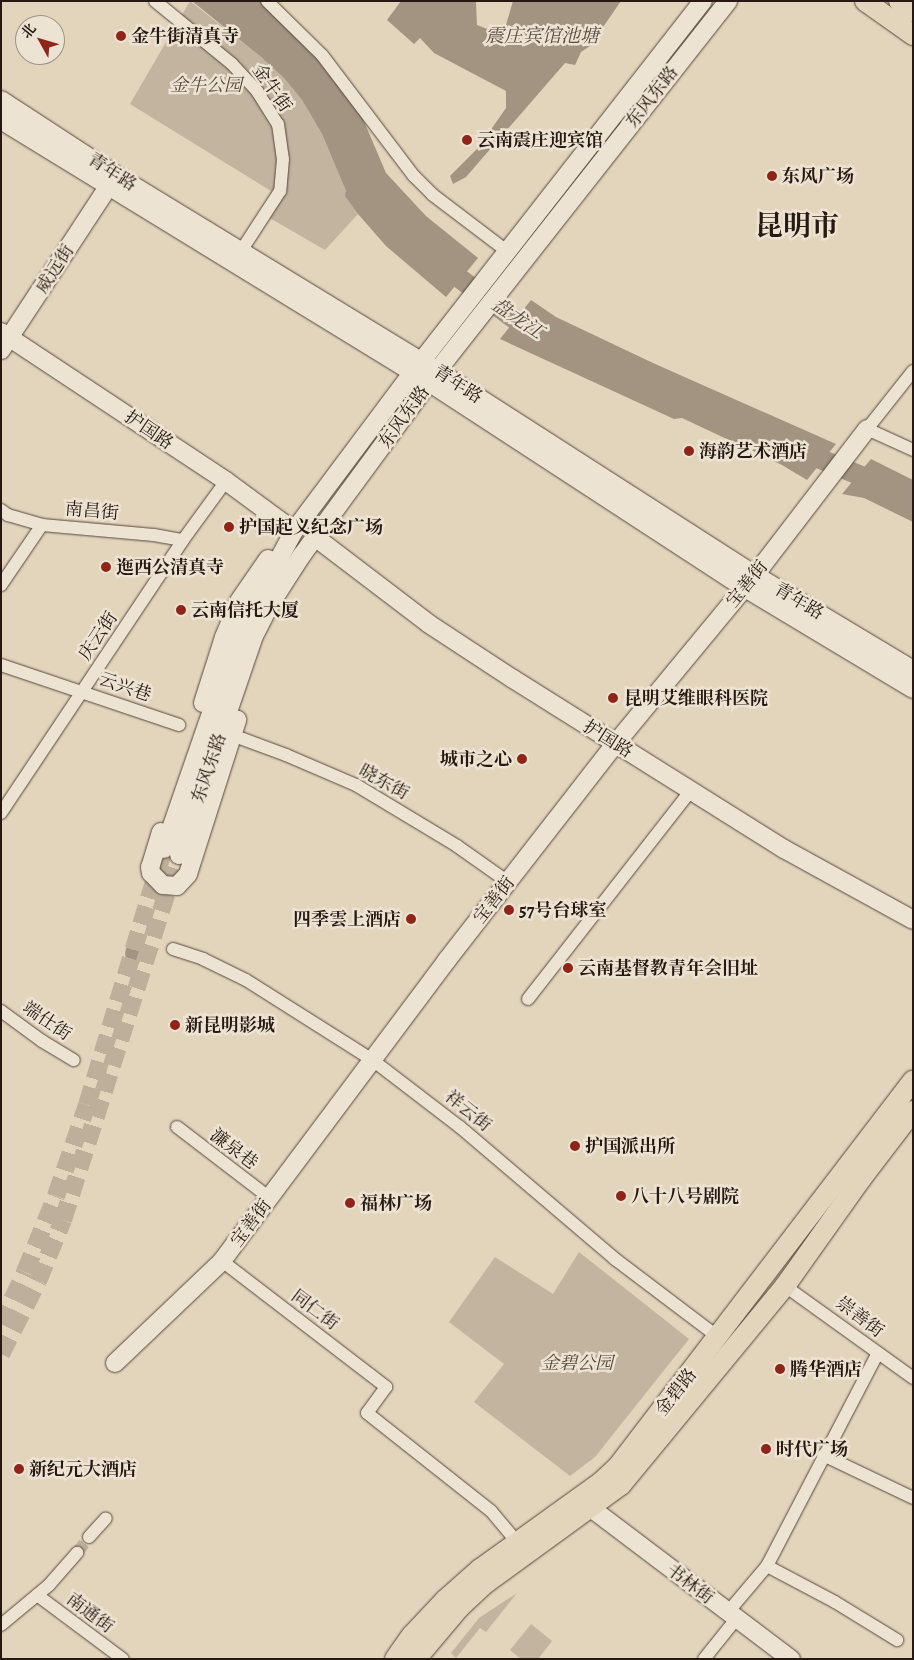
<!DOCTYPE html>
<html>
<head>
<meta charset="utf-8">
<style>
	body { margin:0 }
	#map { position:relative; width:914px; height:1660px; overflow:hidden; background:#e3d4bc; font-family:Alegreya,"Noto Serif SC",serif }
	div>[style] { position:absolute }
	.green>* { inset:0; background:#c3b49f }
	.water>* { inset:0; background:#a39482 }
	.round { border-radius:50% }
	.river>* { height:20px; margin:-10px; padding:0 10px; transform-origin:10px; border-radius:10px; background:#a39482 }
	.street-tunnel>* { height:12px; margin-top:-6px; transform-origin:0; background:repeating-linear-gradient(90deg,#bdaf9a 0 12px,transparent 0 18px) }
	.secondary-tunnel>* { height:18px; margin-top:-9px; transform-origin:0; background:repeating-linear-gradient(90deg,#bdaf9a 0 18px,transparent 0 27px) }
	.roads { filter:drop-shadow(0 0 1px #56483c) drop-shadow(0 0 1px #56483c) }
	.street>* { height:12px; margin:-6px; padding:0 6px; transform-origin:6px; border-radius:6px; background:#ede3d3 }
	.secondary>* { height:18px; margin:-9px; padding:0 9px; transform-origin:9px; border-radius:9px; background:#ede3d3 }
	.primary>* { height:20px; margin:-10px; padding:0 10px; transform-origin:10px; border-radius:10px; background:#e3d4bc }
	.dots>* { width:14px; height:14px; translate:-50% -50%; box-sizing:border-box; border:2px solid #ede3d3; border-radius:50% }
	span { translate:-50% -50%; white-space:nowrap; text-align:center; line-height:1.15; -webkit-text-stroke:5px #ede3d3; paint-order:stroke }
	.poi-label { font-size:18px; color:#271912; font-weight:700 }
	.left { translate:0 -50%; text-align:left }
	.right { translate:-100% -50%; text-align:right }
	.park-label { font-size:18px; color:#56483c; font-style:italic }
	.street-label { font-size:18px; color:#271912 }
	.water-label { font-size:19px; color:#594a3f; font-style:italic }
	.town-label { font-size:28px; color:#271912; font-weight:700 }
	.frame { position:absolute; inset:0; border:2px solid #271912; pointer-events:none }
	.north { position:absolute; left:15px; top:15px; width:50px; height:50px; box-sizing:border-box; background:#ede3d3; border:1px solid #9e9286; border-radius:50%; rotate:309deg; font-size:14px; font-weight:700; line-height:20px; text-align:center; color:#271912 }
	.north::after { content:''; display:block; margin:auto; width:18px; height:22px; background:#8f2418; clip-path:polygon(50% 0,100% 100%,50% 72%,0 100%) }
</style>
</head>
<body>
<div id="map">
	<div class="green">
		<i style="clip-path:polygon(190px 1px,261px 57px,284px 78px,302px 100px,322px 134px,346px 191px,346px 196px,358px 214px,325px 250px,268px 217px,271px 191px,130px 104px)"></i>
		<i style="clip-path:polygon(579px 1252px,689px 1339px,595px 1457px,570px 1476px,474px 1402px,504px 1364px,449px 1322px,495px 1257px,553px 1294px)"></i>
		<i style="clip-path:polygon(517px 1593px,486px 1632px,480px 1628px,456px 1658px,451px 1653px,479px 1618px)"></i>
		<i style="clip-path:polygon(531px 1624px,552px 1641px,538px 1659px,521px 1659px,510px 1650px)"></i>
	</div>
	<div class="water">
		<i style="clip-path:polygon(192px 1px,260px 1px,320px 58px,363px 119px,386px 173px,426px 216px,478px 258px,446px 297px,386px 246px,358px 214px,345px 196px,346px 191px,322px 134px,302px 100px,284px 78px,261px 57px)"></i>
		<i style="clip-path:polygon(401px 1px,482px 1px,476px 2px,477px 25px,503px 35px,513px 1px,621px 1px,590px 46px,581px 52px,575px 65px,565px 63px,466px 177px,453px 184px,450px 176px,478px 148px,506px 108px,506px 91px,434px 53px,420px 38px,414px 44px,387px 20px)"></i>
		<i style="clip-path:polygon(531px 300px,556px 317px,653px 363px,836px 444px,807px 480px,782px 465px,682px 418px,674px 419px,500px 339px)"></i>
		<i style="clip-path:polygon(871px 459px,913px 480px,913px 522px,864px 498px,842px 494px)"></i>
		<i class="round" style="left:125px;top:943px;width:20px;height:20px"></i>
	</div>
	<div class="river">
		<i style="left:439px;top:263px;width:97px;rotate:36.6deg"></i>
		<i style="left:517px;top:321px;width:24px;rotate:30deg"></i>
		<i style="left:799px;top:450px;width:112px;rotate:22.7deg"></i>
		<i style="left:902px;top:493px;width:14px;rotate:39deg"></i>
	</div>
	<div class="street-tunnel">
		<i style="left:77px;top:1553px;width:20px;rotate:-53deg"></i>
	</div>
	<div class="secondary-tunnel">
		<i style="left:1px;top:1324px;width:57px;rotate:-65.2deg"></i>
		<i style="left:25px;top:1272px;width:82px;rotate:-67.8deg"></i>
		<i style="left:56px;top:1196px;width:96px;rotate:-71.2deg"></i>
		<i style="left:87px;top:1105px;width:267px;rotate:-73.3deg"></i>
		<i style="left:1px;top:1354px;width:82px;rotate:-63.1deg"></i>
		<i style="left:38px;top:1281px;width:66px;rotate:-67.7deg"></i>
		<i style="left:63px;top:1220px;width:383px;rotate:-72.4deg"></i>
	</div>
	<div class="roads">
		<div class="street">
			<i style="left:155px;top:1px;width:99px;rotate:39.3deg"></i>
			<i style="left:232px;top:64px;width:37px;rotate:47deg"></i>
			<i style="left:257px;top:91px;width:39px;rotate:58deg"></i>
			<i style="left:278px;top:124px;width:35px;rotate:82deg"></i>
			<i style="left:283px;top:159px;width:32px;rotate:95deg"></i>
			<i style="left:280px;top:191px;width:72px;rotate:123deg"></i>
			<i style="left:267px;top:1px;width:77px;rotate:44.5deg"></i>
			<i style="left:322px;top:55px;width:152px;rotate:52.8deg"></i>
			<i style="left:414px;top:176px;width:27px;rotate:45deg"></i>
			<i style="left:433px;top:195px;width:94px;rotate:37.2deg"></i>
			<i style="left:913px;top:371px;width:74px;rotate:128.4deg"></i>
			<i style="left:867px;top:429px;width:51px;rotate:24.5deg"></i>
			<i style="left:1px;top:510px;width:9px;rotate:36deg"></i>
			<i style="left:8px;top:515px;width:35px;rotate:16deg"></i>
			<i style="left:42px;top:525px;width:112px;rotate:5.1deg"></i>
			<i style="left:154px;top:535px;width:29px;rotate:10deg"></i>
			<i style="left:1px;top:585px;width:73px;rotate:-55.7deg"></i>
			<i style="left:1px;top:665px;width:188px;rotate:18.6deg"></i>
			<i style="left:232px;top:735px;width:58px;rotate:20.3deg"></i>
			<i style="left:286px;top:755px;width:76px;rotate:23.2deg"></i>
			<i style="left:356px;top:785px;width:118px;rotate:31.1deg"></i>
			<i style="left:457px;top:846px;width:62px;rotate:35.2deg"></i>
			<i style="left:1px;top:813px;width:328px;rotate:-56.3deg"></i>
			<i style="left:183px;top:540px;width:73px;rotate:-53.9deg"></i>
			<i style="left:173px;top:949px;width:32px;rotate:18deg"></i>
			<i style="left:203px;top:959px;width:48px;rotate:26deg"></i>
			<i style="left:246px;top:980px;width:148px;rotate:32.3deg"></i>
			<i style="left:371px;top:1059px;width:112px;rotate:37.4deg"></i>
			<i style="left:460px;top:1127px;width:204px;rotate:40.4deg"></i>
			<i style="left:615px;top:1259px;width:129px;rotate:37.1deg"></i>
			<i style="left:528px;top:999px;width:263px;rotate:-52deg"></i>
			<i style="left:1px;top:1011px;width:51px;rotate:36.2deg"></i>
			<i style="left:42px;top:1041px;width:37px;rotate:31deg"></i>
			<i style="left:177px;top:1127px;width:117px;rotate:37.4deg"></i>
			<i style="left:222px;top:1261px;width:207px;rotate:37.5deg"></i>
			<i style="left:386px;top:1387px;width:32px;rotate:126deg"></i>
			<i style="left:367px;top:1413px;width:158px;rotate:38.3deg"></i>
			<i style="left:491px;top:1511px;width:40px;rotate:50deg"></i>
			<i style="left:785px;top:1286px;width:158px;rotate:35.7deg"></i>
			<i style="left:823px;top:1455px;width:100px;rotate:25.5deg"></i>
			<i style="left:89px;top:1537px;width:25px;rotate:-48deg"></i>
			<i style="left:767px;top:1566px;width:77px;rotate:27.9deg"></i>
			<i style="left:835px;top:1602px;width:73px;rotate:31.5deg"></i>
			<i style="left:37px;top:1595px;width:107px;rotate:36.7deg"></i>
			<i style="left:728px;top:1612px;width:60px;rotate:-49.7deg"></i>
			<i style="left:767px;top:1566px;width:240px;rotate:-62.5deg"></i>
			<i style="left:1px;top:1625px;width:62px;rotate:-39.8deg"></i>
			<i style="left:49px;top:1585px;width:43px;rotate:-48.8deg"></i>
			<i style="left:704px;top:1659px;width:51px;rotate:-51.3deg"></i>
		</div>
		<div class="secondary">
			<i style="left:1px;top:100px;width:137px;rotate:33.1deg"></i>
			<i style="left:116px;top:175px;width:376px;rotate:31.4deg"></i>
			<i style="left:437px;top:371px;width:378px;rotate:32.7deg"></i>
			<i style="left:755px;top:575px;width:184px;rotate:31deg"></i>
			<i style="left:1px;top:120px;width:503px;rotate:31.51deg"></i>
			<i style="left:430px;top:383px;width:376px;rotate:33.1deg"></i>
			<i style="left:745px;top:588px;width:196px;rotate:31deg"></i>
			<i style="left:1px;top:332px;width:270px;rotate:33.5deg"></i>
			<i style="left:226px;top:481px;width:84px;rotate:36.3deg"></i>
			<i style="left:1px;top:350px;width:195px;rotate:-56.7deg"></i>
			<i style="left:315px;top:537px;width:143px;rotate:37.3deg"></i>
			<i style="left:429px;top:624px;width:100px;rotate:33.2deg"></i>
			<i style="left:513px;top:679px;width:320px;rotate:32.1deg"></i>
			<i style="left:784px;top:849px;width:147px;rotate:28.8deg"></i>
			<i style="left:203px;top:703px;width:69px;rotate:-72.3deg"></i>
			<i style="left:224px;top:637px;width:39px;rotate:-67deg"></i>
			<i style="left:239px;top:601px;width:51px;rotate:-55.4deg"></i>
			<i style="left:161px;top:832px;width:37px;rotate:107deg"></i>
			<i style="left:150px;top:867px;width:6px;rotate:81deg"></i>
			<i style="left:151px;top:873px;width:17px;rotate:45deg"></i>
			<i style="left:163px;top:885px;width:14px;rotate:4deg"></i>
			<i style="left:177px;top:886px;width:16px;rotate:-47deg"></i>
			<i style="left:188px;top:874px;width:162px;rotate:-72.3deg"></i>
			<i style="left:164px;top:849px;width:229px;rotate:-70.9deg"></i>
			<i style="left:239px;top:633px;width:116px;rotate:-61.7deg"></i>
			<i style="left:294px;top:531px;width:199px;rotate:-53.2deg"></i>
			<i style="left:413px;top:372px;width:471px;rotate:-52deg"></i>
			<i style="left:179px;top:855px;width:231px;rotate:-71.1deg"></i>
			<i style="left:254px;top:636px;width:34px;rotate:-63deg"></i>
			<i style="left:269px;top:606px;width:61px;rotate:-57.1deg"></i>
			<i style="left:302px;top:555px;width:228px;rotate:-53.7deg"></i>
			<i style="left:437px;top:371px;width:471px;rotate:-51.8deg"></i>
			<i style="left:115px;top:1363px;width:148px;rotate:-43.6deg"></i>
			<i style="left:222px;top:1261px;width:376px;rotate:-53.2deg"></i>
			<i style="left:447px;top:960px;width:275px;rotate:-52.1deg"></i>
			<i style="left:616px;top:743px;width:218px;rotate:-50.4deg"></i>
			<i style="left:755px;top:575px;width:184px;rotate:-52.5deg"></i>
			<i style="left:591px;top:1508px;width:251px;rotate:37.1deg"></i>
		</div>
		<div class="primary">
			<i style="left:865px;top:1px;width:59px;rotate:35.3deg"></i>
			<i style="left:899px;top:1px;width:18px;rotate:38deg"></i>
			<i style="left:395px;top:1659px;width:29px;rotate:-55deg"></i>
			<i style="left:412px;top:1635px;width:48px;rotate:-46.7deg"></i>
			<i style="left:445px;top:1600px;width:47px;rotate:-41.5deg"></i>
			<i style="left:480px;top:1569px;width:149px;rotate:-35.7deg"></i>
			<i style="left:601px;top:1482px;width:25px;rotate:-43deg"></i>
			<i style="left:619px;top:1465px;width:484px;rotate:-52.6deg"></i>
			<i style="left:416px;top:1659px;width:67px;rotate:-49.9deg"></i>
			<i style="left:459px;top:1608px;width:37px;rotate:-43deg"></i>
			<i style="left:486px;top:1583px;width:167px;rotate:-36deg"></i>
			<i style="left:621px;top:1485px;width:258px;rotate:-50.5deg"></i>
			<i style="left:785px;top:1286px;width:131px;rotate:-54.6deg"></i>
			<i style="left:861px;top:1179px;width:86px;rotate:-52.6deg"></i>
		</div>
	</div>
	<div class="dots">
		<i style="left:121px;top:36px;background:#8f2418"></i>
		<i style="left:467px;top:140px;background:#8f2418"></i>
		<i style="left:772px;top:176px;background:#8f2418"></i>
		<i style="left:689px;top:451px;background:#8f2418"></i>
		<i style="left:229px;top:527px;background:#8f2418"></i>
		<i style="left:106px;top:567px;background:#8f2418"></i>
		<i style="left:181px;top:610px;background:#8f2418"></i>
		<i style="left:613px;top:698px;background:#8f2418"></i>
		<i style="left:522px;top:759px;background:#8f2418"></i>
		<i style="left:509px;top:910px;background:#8f2418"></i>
		<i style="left:411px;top:919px;background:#8f2418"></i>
		<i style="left:568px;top:968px;background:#8f2418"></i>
		<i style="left:175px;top:1025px;background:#8f2418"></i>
		<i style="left:575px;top:1146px;background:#8f2418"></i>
		<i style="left:621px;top:1196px;background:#8f2418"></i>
		<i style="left:350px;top:1203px;background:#8f2418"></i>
		<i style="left:780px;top:1369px;background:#8f2418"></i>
		<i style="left:766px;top:1449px;background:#8f2418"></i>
		<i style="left:19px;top:1469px;background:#8f2418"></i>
	</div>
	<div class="poi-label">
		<span class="left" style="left:131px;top:36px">金牛街清真寺</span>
		<span class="left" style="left:477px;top:140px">云南震庄迎宾馆</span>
		<span class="left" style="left:782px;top:176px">东风广场</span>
		<span class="left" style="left:699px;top:451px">海韵艺术酒店</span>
		<span class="left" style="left:239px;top:527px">护国起义纪念广场</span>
		<span class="left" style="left:116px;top:567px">迤西公清真寺</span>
		<span class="left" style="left:191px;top:610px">云南信托大厦</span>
		<span class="left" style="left:624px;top:698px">昆明艾维眼科医院</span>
		<span class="right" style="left:512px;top:759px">城市之心</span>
		<span class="left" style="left:519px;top:910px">57号台球室</span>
		<span class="right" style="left:401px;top:919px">四季雲上酒店</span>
		<span class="left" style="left:578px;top:968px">云南基督教青年会旧址</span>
		<span class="left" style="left:185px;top:1025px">新昆明影城</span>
		<span class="left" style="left:585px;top:1146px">护国派出所</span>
		<span class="left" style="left:631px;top:1196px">八十八号剧院</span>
		<span class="left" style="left:360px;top:1203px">福林广场</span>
		<span class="left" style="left:790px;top:1369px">腾华酒店</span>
		<span class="left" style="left:776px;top:1449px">时代广场</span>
		<span class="left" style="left:29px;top:1469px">新纪元大酒店</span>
	</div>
	<div class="park-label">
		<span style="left:206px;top:85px">金牛公园</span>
		<span style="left:577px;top:1363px">金碧公园</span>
	</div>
	<div class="street-label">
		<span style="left:272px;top:88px;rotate:55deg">金牛街</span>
		<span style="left:652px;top:97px;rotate:-52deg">东风东路</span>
		<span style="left:112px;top:172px;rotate:33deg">青年路</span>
		<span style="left:55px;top:269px;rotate:-57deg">威远街</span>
		<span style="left:458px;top:384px;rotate:33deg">青年路</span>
		<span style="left:404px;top:417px;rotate:-54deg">东风东路</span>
		<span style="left:149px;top:430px;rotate:34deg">护国路</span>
		<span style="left:92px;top:511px;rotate:5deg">南昌街</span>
		<span style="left:747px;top:584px;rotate:-51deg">宝善街</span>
		<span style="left:799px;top:601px;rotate:31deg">青年路</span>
		<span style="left:98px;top:636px;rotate:-56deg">庆云街</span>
		<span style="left:125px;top:687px;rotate:19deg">云兴巷</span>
		<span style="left:608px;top:739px;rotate:32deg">护国路</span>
		<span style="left:209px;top:768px;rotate:-71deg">东风东路</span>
		<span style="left:384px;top:782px;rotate:29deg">晓东街</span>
		<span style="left:494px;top:900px;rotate:-52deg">宝善街</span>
		<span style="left:47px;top:1021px;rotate:34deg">端仕街</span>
		<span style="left:468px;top:1111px;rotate:39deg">祥云街</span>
		<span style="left:234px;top:1149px;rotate:37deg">濂泉巷</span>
		<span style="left:251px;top:1223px;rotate:-53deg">宝善街</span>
		<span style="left:315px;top:1310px;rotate:37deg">同仁街</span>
		<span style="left:860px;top:1317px;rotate:37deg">崇善街</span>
		<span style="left:676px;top:1392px;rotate:-52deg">金碧路</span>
		<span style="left:690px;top:1584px;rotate:37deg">书林街</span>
		<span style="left:90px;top:1613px;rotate:37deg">南通街</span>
	</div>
	<div class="water-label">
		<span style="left:542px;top:37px">震庄宾馆池塘</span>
		<span style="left:517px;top:319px;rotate:34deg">盘龙江</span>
	</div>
	<div class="town-label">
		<span style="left:797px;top:226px">昆明市</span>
	</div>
	<div class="frame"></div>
	<div class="north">北</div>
</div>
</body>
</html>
